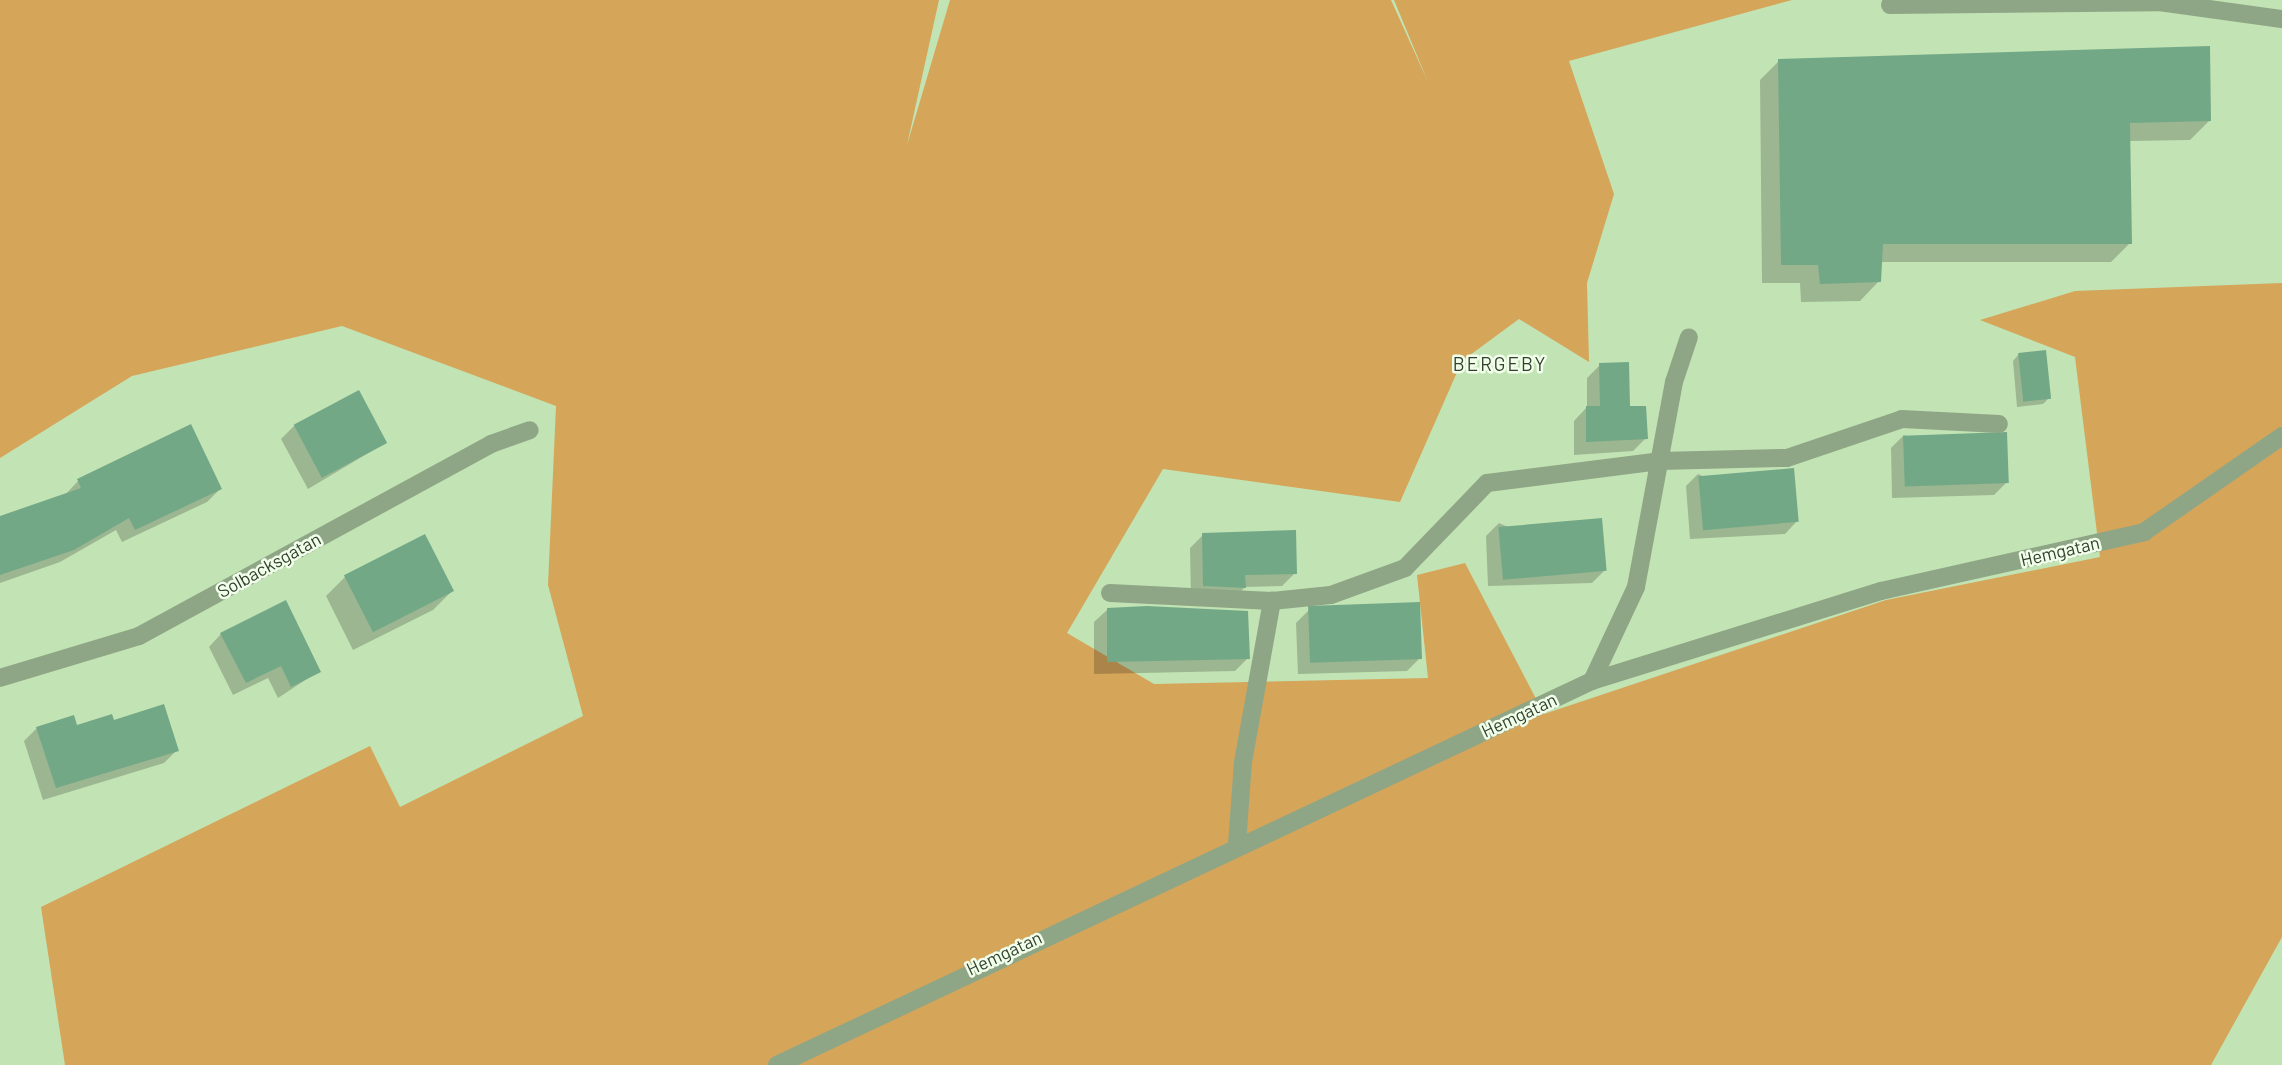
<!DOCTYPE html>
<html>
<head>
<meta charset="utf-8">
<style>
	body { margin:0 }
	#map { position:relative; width:2282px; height:1065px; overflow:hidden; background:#c2e4b4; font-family:Barlow,sans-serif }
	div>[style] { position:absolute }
	.green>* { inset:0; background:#d5a55a }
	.shadow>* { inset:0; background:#0003 }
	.building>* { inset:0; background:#73a887; transform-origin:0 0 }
	.lane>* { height:18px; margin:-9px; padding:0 9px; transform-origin:9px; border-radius:9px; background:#8fa686 }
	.street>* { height:18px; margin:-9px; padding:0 9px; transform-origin:9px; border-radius:9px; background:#8fa686 }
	span { translate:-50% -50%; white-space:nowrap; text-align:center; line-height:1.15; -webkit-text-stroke:5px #f0feea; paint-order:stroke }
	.street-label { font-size:18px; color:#33402d }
	.neighbourhood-label { font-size:19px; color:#33402d; letter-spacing:2px }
</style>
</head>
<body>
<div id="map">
	<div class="green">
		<i style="clip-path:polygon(0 0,939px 0,907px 145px,950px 0,1391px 0,1428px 82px,1394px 0,1792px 0,1569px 61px,1614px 194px,1587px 283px,1589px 362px,1519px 319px,1462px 361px,1400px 502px,1163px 469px,1067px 633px,1154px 684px,1428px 678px,1417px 575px,1465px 563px,1544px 714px,1886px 600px,2100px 557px,2075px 357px,1980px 320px,2075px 291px,2282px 283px,2282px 937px,2211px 1065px,65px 1065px,41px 907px,370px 746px,400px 807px,583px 716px,548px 585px,556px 406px,342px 326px,132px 376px,0 458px)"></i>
	</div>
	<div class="shadow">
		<i style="clip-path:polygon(1779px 61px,2209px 121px,2190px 140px,2129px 141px,2130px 243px,2111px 262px,1880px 262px,1879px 281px,1860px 301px,1801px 302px,1800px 283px,1762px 283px,1760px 80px)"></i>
		<i style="clip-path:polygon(2019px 354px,2049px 398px,2043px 404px,2017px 407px,2013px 361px)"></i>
		<i style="clip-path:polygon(1600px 365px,1646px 438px,1633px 451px,1574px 455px,1574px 421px,1587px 407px,1587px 378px)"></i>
		<i style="clip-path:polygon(294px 426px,385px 443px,308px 489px,281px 439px)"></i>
		<i style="clip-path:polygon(190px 427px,220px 489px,207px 502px,122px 542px,116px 530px,60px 562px,0 583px,0 518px,65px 495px,78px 481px)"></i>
		<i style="clip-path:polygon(1904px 435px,2007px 482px,1994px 495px,1892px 498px,1891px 448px)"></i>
		<i style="clip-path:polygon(1698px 474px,1797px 521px,1785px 534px,1690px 539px,1686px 486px)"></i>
		<i style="clip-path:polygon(1499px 523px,1605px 570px,1592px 583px,1488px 586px,1486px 536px)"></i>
		<i style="clip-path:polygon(1203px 535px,1295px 573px,1282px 586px,1245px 587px,1231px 601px,1191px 599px,1190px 548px)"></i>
		<i style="clip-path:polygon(345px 577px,452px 591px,433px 610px,353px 650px,326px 596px)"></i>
		<i style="clip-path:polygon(1107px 610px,1248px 658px,1235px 671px,1094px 674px,1094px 622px)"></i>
		<i style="clip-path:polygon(1309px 610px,1420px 658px,1407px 671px,1298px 674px,1296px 623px)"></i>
		<i style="clip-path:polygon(221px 634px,319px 671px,278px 698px,268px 678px,233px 695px,209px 647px)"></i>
		<i style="clip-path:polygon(113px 723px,177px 750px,164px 763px,43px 800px,24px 741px,37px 728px)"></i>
	</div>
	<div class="building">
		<i style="clip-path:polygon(2210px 46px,2211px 121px,2130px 123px,2132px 244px,1883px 244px,1881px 282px,1820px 284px,1818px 265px,1781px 265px,1778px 59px)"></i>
		<i style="left:2046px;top:350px;width:49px;height:28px;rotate:84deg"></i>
		<i style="clip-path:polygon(1629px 362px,1630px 406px,1646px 406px,1648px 439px,1586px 442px,1586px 406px,1600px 406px,1599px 363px)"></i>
		<i style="left:359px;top:390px;width:60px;height:74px;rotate:62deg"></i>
		<i style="clip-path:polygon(191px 424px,222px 489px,135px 530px,129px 518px,74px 550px,0 575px,0 516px,81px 488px,77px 479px)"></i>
		<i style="left:2007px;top:432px;width:51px;height:104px;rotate:88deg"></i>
		<i style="left:1794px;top:468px;width:54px;height:96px;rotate:85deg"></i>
		<i style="left:1602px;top:518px;width:53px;height:104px;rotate:85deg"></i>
		<i style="clip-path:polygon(1296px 530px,1297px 574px,1245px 575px,1246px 588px,1203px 586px,1202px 533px)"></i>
		<i style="left:425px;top:534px;width:64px;height:91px;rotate:63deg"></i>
		<i style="clip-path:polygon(286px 600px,321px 672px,291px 687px,281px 666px,246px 683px,220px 633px)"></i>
		<i style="left:1420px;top:602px;width:57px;height:112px;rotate:88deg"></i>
		<i style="clip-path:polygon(1147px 606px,1248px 611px,1250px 659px,1107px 662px,1107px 608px)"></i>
		<i style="clip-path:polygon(164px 704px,179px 751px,56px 788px,36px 727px,74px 715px,77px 725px,112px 714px,114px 720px)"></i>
	</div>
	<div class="lane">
		<i style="left:1890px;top:5px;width:269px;rotate:-0.6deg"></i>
		<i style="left:2159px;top:2px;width:124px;rotate:7.9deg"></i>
	</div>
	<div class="street">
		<i style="left:1110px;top:593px;width:162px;rotate:2.8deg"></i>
		<i style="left:1272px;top:601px;width:59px;rotate:-5.8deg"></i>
		<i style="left:1331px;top:595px;width:79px;rotate:-20deg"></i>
		<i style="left:1405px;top:568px;width:118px;rotate:-46deg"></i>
		<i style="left:1487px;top:483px;width:174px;rotate:-7.2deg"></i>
		<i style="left:1660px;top:461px;width:127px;rotate:-1.4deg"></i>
		<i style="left:1787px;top:458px;width:121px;rotate:-18.7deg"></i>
		<i style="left:1902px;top:419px;width:97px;rotate:3deg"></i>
		<i style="left:0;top:678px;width:145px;rotate:-16.8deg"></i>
		<i style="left:139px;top:636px;width:401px;rotate:-28.6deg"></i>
		<i style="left:491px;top:444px;width:41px;rotate:-19.7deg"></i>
		<i style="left:1592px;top:681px;width:104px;rotate:-64.9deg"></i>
		<i style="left:1636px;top:587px;width:208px;rotate:-79.5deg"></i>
		<i style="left:1674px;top:382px;width:47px;rotate:-71.6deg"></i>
		<i style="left:1237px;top:845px;width:83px;rotate:-85.9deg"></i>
		<i style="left:1243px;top:762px;width:164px;rotate:-79.8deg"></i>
		<i style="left:777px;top:1065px;width:901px;rotate:-25.23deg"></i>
		<i style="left:1592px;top:681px;width:303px;rotate:-17.3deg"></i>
		<i style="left:1881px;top:591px;width:270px;rotate:-12.6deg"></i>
		<i style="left:2144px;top:532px;width:168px;rotate:-34.8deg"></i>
	</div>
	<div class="street-label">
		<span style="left:2060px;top:551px;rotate:-13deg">Hemgatan</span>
		<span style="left:269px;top:565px;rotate:-29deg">Solbacksgatan</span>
		<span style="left:1519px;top:715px;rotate:-25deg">Hemgatan</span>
		<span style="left:1004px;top:953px;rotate:-25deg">Hemgatan</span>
	</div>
	<div class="neighbourhood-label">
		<span style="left:1500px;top:364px">BERGEBY</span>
	</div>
</div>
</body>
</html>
